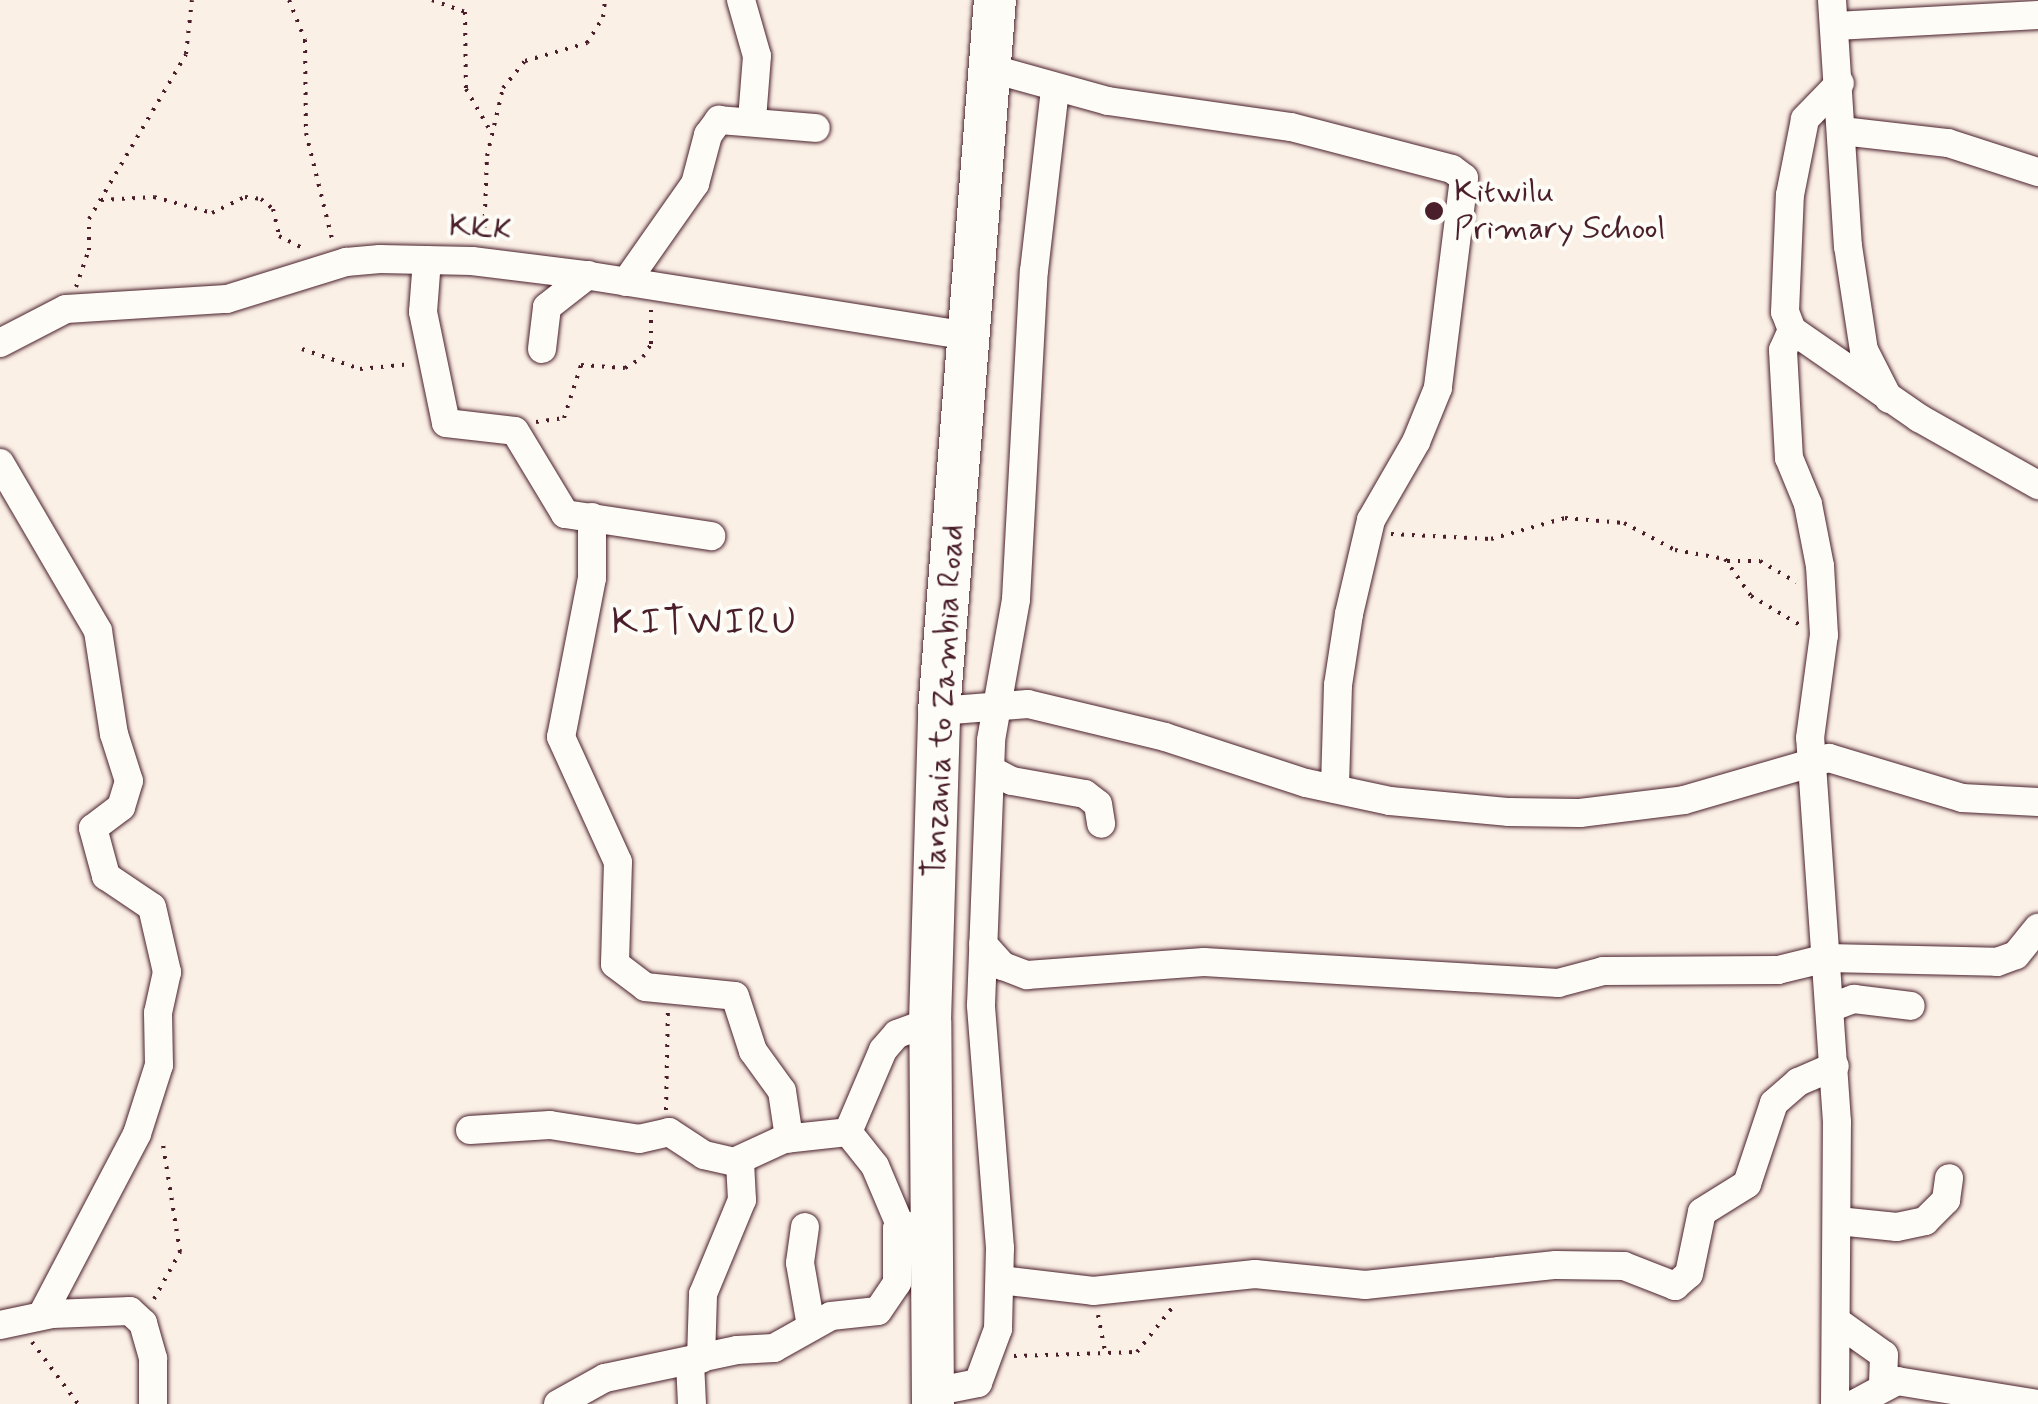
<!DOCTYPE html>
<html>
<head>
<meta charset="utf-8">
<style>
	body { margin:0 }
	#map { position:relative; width:2038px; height:1404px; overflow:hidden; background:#fbf0e6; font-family:Mynerve,sans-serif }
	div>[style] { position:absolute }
	.path>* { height:4px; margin-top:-2px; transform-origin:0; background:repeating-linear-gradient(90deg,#4a1f2b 0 2.5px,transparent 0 10.5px) }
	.roads { filter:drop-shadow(0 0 2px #4a1f2b) drop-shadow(0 0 2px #4a1f2b) }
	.minor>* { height:28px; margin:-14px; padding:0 14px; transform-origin:14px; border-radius:14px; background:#fdfcf7 }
	.highway>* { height:42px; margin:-21px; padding:0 21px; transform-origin:21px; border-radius:21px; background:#fdfcf7 }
	.dots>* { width:28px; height:28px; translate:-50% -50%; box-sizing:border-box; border:5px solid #fdfcf7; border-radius:50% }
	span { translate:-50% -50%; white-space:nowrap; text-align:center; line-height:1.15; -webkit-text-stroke:8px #fdfcf7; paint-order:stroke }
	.poi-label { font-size:32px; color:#4a1f2b }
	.left { translate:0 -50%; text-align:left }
	.street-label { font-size:32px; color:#4a1f2b }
	.quarter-label { font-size:38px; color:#4a1f2b; letter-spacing:2.5px }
</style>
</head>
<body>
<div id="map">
	<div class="path">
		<i style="left:289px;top:0;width:43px;rotate:68.2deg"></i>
		<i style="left:305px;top:40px;width:93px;rotate:89.4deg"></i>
		<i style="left:306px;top:133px;width:113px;rotate:76.2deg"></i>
		<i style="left:432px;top:0;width:35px;rotate:20deg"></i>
		<i style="left:465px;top:12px;width:77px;rotate:89.3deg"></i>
		<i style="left:466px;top:89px;width:50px;rotate:59.8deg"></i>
		<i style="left:101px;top:200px;width:53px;rotate:-3.2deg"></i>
		<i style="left:154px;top:197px;width:60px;rotate:15.4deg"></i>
		<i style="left:212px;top:213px;width:37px;rotate:-26deg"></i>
		<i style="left:245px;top:197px;width:16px;rotate:7deg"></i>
		<i style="left:261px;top:199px;width:16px;rotate:40deg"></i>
		<i style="left:273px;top:209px;width:28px;rotate:77deg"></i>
		<i style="left:279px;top:236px;width:29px;rotate:27deg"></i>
		<i style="left:484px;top:238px;width:82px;rotate:-87.9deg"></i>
		<i style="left:487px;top:156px;width:70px;rotate:-76.8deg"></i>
		<i style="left:503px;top:88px;width:35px;rotate:-51deg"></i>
		<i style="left:525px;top:61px;width:65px;rotate:-16.2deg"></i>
		<i style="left:587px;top:43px;width:31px;rotate:-58deg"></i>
		<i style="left:603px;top:17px;width:17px;rotate:-83deg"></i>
		<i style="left:76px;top:287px;width:39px;rotate:-71deg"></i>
		<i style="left:89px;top:250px;width:31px;rotate:-90deg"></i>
		<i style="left:89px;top:219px;width:191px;rotate:-59.5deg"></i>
		<i style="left:186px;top:54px;width:54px;rotate:-83.7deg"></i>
		<i style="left:302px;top:349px;width:61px;rotate:19deg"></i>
		<i style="left:360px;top:369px;width:52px;rotate:-5.5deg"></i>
		<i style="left:536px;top:422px;width:28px;rotate:-8deg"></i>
		<i style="left:564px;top:418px;width:56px;rotate:-72.2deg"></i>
		<i style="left:581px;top:365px;width:44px;rotate:3.9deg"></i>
		<i style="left:625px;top:368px;width:21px;rotate:-31deg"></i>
		<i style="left:643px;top:357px;width:15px;rotate:-58deg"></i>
		<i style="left:651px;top:344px;width:36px;rotate:-90deg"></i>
		<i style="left:1391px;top:534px;width:100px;rotate:2.9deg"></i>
		<i style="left:1491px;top:539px;width:77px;rotate:-15.8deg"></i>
		<i style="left:1565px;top:518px;width:59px;rotate:4.8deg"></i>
		<i style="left:1624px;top:523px;width:58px;rotate:27.9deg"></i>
		<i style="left:1675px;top:550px;width:51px;rotate:10.2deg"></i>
		<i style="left:1725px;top:559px;width:45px;rotate:54.9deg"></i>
		<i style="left:1751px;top:596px;width:57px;rotate:30.6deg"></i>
		<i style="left:1727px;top:561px;width:33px"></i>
		<i style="left:1760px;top:561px;width:42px;rotate:30.3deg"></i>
		<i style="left:666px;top:1110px;width:100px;rotate:-88.9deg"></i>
		<i style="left:154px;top:1299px;width:54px;rotate:-61deg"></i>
		<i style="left:180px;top:1252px;width:115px;rotate:-99deg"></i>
		<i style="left:1098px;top:1315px;width:36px;rotate:79deg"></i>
		<i style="left:32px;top:1342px;width:77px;rotate:53.4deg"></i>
		<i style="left:1014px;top:1356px;width:123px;rotate:-1.9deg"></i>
		<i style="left:1137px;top:1352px;width:61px;rotate:-51.6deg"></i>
	</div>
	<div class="roads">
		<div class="minor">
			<i style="left:741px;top:0;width:58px;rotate:74.1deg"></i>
			<i style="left:757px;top:56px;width:63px;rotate:94.5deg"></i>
			<i style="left:1832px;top:0;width:247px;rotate:86.3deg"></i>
			<i style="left:1848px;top:246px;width:105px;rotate:81.3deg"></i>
			<i style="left:1864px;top:350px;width:55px;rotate:63deg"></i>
			<i style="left:1836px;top:26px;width:202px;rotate:-3.1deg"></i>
			<i style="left:989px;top:68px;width:123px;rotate:15.5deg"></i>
			<i style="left:1108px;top:101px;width:185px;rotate:8.1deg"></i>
			<i style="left:1291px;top:127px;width:166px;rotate:14.6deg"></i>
			<i style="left:1452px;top:169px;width:15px;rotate:37deg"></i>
			<i style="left:1464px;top:178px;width:212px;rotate:97.1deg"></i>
			<i style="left:1438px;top:388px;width:58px;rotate:112.2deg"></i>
			<i style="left:1416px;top:442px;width:90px;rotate:120deg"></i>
			<i style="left:1371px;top:520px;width:97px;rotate:103.2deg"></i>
			<i style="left:1349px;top:614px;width:72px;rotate:98.8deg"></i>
			<i style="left:1338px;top:685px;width:104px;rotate:91.7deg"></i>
			<i style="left:1842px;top:131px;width:107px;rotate:6.5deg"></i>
			<i style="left:1948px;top:143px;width:95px;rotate:17.9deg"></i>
			<i style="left:427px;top:260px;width:52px;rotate:94.4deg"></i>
			<i style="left:423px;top:312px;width:113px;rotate:78.3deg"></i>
			<i style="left:446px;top:423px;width:69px;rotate:6.6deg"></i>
			<i style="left:515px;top:431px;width:97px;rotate:58.9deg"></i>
			<i style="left:565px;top:514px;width:148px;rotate:8.6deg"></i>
			<i style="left:626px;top:282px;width:120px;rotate:-54.9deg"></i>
			<i style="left:695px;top:184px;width:51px;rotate:-75.1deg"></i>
			<i style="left:708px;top:135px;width:19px;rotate:-54deg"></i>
			<i style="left:719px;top:120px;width:97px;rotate:4.7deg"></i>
			<i style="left:1792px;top:330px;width:155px;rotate:34.7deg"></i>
			<i style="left:1919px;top:418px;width:137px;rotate:29.4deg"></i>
			<i style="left:0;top:343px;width:74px;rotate:-27.3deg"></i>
			<i style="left:66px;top:309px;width:161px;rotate:-3.6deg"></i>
			<i style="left:227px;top:299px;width:125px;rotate:-17.3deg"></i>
			<i style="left:346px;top:262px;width:34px;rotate:-5deg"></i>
			<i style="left:380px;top:259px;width:92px;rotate:1.2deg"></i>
			<i style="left:472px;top:261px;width:113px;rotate:7.1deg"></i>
			<i style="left:584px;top:275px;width:385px;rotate:9deg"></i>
			<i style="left:542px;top:349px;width:42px;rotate:-83.2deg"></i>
			<i style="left:547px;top:307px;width:52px;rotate:-38deg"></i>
			<i style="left:0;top:463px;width:194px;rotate:59.7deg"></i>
			<i style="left:98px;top:631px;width:104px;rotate:81.2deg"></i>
			<i style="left:114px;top:734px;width:49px;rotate:72.3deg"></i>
			<i style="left:129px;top:781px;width:27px;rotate:107deg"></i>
			<i style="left:121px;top:807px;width:35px;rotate:143deg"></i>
			<i style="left:93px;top:828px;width:50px;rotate:74.8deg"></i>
			<i style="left:106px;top:876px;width:55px;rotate:34deg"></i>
			<i style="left:152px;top:907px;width:67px;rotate:77deg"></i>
			<i style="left:167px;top:972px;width:42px;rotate:102.4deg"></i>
			<i style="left:158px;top:1013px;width:52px;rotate:88.9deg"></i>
			<i style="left:159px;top:1065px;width:72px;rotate:107.7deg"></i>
			<i style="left:137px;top:1134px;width:204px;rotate:117.7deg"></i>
			<i style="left:592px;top:517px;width:61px;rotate:90deg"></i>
			<i style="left:592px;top:578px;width:162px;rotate:101deg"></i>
			<i style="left:561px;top:737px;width:137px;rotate:65.5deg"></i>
			<i style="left:618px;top:862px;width:102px;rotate:91.7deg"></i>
			<i style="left:615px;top:964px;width:38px;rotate:37deg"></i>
			<i style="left:645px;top:987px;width:90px;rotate:5.7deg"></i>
			<i style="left:735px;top:996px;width:58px;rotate:71.9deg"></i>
			<i style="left:753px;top:1051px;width:49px;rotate:54.1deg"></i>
			<i style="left:782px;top:1091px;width:48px;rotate:81.5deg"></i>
			<i style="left:939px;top:711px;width:89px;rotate:-4.5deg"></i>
			<i style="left:1028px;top:704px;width:141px;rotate:13.5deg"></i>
			<i style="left:1165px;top:737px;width:148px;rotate:18.1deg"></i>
			<i style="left:1306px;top:783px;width:86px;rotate:12.1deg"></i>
			<i style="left:1390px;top:801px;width:120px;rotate:5.3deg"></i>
			<i style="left:1509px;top:812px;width:71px;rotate:0.8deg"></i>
			<i style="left:1580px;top:813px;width:105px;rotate:-7.1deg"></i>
			<i style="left:1684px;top:800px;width:151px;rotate:-16.2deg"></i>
			<i style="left:1829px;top:758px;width:139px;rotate:16.7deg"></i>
			<i style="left:1962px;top:798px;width:76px;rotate:3deg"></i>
			<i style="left:993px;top:771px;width:21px;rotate:28deg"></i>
			<i style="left:1012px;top:781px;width:74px;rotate:10.1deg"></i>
			<i style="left:1085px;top:794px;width:16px;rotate:38deg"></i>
			<i style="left:1098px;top:804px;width:20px;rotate:81deg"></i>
			<i style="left:983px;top:944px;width:30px;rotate:48deg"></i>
			<i style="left:1003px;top:966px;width:26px;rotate:21deg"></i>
			<i style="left:1027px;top:975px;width:177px;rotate:-4.2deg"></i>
			<i style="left:1204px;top:962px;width:355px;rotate:3.4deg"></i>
			<i style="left:1558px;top:983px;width:47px;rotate:-14.9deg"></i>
			<i style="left:1603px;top:971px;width:175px;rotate:-0.3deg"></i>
			<i style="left:1778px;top:970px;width:50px;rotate:-13.8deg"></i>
			<i style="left:1827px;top:958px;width:170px;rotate:1.3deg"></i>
			<i style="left:1997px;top:962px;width:20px;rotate:-20deg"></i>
			<i style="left:2016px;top:955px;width:35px;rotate:-51deg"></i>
			<i style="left:1830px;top:1008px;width:26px;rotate:-21deg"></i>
			<i style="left:1854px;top:999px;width:57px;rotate:7deg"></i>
			<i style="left:470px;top:1130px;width:80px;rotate:-3.6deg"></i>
			<i style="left:550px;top:1125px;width:90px;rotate:8.9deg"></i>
			<i style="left:639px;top:1139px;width:31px;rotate:-13deg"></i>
			<i style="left:669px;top:1132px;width:42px;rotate:33.3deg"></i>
			<i style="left:704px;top:1155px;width:31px;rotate:13deg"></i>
			<i style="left:734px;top:1162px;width:55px;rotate:-24.7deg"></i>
			<i style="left:784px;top:1139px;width:64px;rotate:-6.2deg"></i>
			<i style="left:848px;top:1132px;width:89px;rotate:-66.9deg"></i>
			<i style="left:883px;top:1050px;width:21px;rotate:-49deg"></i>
			<i style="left:897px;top:1034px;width:35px;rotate:-20deg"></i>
			<i style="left:848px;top:1132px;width:43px;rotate:51.5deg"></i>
			<i style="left:875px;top:1166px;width:64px;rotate:67deg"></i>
			<i style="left:1838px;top:1221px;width:59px;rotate:5.8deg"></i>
			<i style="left:1897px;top:1227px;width:29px;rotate:-12deg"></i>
			<i style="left:1925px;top:1221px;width:30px;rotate:-45deg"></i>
			<i style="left:1946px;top:1200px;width:22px;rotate:-82deg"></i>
			<i style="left:805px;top:1227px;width:36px;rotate:98deg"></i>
			<i style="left:800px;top:1263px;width:64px;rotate:80.1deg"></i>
			<i style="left:1000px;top:1280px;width:94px;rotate:6.7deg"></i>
			<i style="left:1093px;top:1291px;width:163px;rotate:-6deg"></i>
			<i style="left:1255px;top:1274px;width:111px;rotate:5.7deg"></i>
			<i style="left:1365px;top:1285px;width:192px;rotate:-6deg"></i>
			<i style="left:1556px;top:1265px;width:68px;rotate:0.8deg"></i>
			<i style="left:1624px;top:1266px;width:55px;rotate:21.4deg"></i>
			<i style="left:1675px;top:1286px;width:18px;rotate:-41deg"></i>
			<i style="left:1689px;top:1274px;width:63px;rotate:-78.2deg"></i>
			<i style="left:1702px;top:1212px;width:53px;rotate:-31.9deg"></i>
			<i style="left:1747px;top:1184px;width:85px;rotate:-71.6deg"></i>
			<i style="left:1774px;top:1103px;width:32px;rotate:-41deg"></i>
			<i style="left:1798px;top:1082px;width:40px;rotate:-23.4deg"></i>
			<i style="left:1839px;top:1323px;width:55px;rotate:35.4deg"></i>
			<i style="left:1884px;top:1355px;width:29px;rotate:92deg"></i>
			<i style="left:0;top:1325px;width:53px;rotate:-11.9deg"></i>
			<i style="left:52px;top:1314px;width:78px;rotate:-2.2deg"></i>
			<i style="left:130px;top:1311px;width:18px;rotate:43deg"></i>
			<i style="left:143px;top:1323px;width:37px;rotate:74deg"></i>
			<i style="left:153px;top:1359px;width:45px;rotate:90deg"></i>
			<i style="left:701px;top:1359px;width:65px;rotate:-88.2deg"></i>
			<i style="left:703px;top:1294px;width:102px;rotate:-67.5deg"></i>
			<i style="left:742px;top:1200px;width:39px;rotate:-93deg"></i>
			<i style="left:690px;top:1362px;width:42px;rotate:87.3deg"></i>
			<i style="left:933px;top:1392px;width:46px;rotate:-11.3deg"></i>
			<i style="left:978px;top:1383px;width:58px;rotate:-69.7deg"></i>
			<i style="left:998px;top:1329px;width:81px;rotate:-88.6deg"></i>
			<i style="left:1000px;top:1248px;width:244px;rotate:-94.5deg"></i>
			<i style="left:981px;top:1005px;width:265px;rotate:-87.8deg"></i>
			<i style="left:991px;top:740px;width:143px;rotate:-79.9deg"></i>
			<i style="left:1016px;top:599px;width:328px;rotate:-86.9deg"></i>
			<i style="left:1034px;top:271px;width:183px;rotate:-83.4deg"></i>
			<i style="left:558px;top:1404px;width:54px;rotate:-29deg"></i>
			<i style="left:605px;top:1378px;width:135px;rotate:-12deg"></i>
			<i style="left:737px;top:1350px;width:37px;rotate:-3deg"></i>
			<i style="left:774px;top:1348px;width:65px;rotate:-29.3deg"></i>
			<i style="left:831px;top:1316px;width:47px;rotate:-6.1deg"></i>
			<i style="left:878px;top:1311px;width:34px;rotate:-56deg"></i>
			<i style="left:897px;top:1283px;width:54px;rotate:-90deg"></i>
			<i style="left:897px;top:1229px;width:36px;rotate:-11deg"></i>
			<i style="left:1835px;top:1404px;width:282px;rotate:-89.6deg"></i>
			<i style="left:1837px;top:1122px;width:385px;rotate:-94deg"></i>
			<i style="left:1810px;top:738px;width:104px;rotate:-82.3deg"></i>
			<i style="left:1824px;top:635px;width:69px;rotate:-93.3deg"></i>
			<i style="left:1820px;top:566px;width:63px;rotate:-101deg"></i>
			<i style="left:1808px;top:504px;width:50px;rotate:-112.4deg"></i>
			<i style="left:1789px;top:458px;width:108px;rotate:-93.2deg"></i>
			<i style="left:1783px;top:350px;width:22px;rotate:-66deg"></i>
			<i style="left:1792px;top:330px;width:19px;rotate:-111deg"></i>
			<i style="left:1785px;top:312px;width:117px;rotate:-87.6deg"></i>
			<i style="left:1790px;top:195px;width:77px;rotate:-78.8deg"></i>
			<i style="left:1805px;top:119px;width:50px;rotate:-45.8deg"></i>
			<i style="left:1854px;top:1404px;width:49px;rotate:-28.1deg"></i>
			<i style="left:1897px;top:1381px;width:143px;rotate:9.3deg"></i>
		</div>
		<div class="highway">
			<i style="left:933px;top:1404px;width:382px;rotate:-90.4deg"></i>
			<i style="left:930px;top:1022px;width:311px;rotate:-88.3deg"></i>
			<i style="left:939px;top:711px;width:713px;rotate:-85.5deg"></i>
		</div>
	</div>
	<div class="dots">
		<i style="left:1434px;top:211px;background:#4a1f2b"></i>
	</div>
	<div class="poi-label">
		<span class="left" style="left:1454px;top:211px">Kitwilu<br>Primary School</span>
	</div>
	<div class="street-label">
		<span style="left:480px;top:229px;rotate:4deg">KKK</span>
		<span style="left:944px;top:701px;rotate:-87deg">Tanzania to Zambia Road</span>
	</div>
	<div class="quarter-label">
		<span style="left:705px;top:623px">KITWIRU</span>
	</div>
</div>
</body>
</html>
